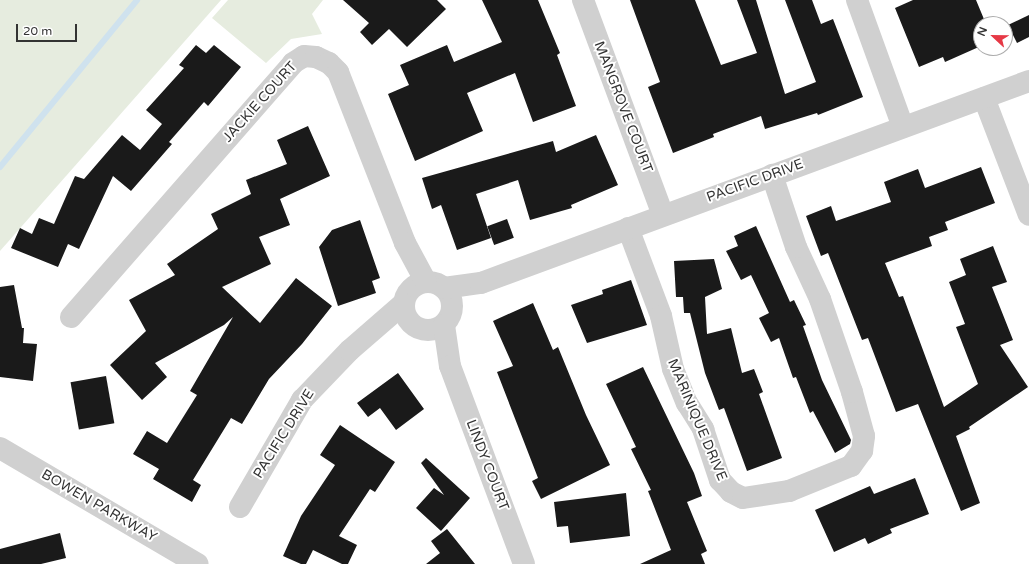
<!DOCTYPE html>
<html>
<head>
<meta charset="utf-8">
<style>
	body { margin:0 }
	#map { position:relative; width:1029px; height:564px; overflow:hidden; background:#fff; font-family:"Varela Round",sans-serif }
	div>[style] { position:absolute }
	.green>* { inset:0; background:#e6ecdf }
	.stream>* { height:6px; margin:-3px; padding:0 3px; transform-origin:3px; border-radius:3px; background:#cfe2ee }
	.building>* { inset:0; background:#1a1a1a; transform-origin:0 0 }
	.minor>* { height:22px; margin:-11px; padding:0 11px; transform-origin:11px; border-radius:11px; background:#d0d0d0 }
	.minor>.ring { margin:-11px; padding:0; box-sizing:content-box; background:none; border:22px solid #d0d0d0; border-radius:50% }
	span { translate:-50% -50%; white-space:nowrap; text-align:center; line-height:1.15; -webkit-text-stroke:4px #fff; paint-order:stroke }
	.street-label { font-size:14px; color:#333 }
	.north { position:absolute; left:973px; top:16px; width:40px; height:40px; box-sizing:border-box; background:#fff; border:1px solid #adadad; border-radius:50%; rotate:292deg; font-size:11px; font-weight:700; line-height:16px; text-align:center; color:#333 }
	.north::after { content:''; display:block; margin:auto; width:14px; height:18px; background:#e63946; clip-path:polygon(50% 0,100% 100%,50% 72%,0 100%) }
	.scale { position:absolute; left:16px; top:24px; width:61px; height:18px; box-sizing:border-box; border:2px solid #333; border-top:0; padding-left:5px; font-size:12px; line-height:14px; white-space:nowrap; color:#333; -webkit-text-stroke:3px #fff; paint-order:stroke }
</style>
</head>
<body>
<div id="map">
	<div class="green">
		<i style="clip-path:polygon(0 0,221px 0,0 251px)"></i>
		<i style="clip-path:polygon(228px 0,323px 0,312px 14px,322px 34px,291px 39px,266px 63px,212px 18px)"></i>
	</div>
	<div class="stream">
		<i style="left:0;top:167px;width:216px;rotate:-50.6deg"></i>
	</div>
	<div class="building">
		<i style="clip-path:polygon(343px 0,437px 0,446px 9px,407px 47px,389px 29px,372px 45px,360px 32px,369px 23px)"></i>
		<i style="clip-path:polygon(482px 0,538px 0,560px 53px,557px 55px,576px 106px,533px 122px,515px 73px,467px 93px,483px 131px,415px 161px,388px 94px,409px 85px,400px 65px,447px 45px,454px 62px,502px 42px)"></i>
		<i style="clip-path:polygon(630px 0,695px 0,721px 65px,757px 53px,737px 0,756px 0,785px 94px,816px 82px,785px 0,812px 0,821px 24px,833px 19px,863px 97px,818px 115px,817px 113px,765px 129px,761px 116px,713px 134px,714px 137px,673px 153px,648px 87px,660px 82px)"></i>
		<i style="clip-path:polygon(913px 0,976px 0,986px 24px,981px 24px,981px 46px,945px 62px,943px 57px,919px 67px,895px 8px)"></i>
		<i style="clip-path:polygon(1029px 15px,1029px 37px,1017px 43px,1008px 25px)"></i>
		<i style="clip-path:polygon(196px 45px,206px 53px,214px 45px,241px 67px,208px 106px,204px 102px,169px 142px,172px 144px,131px 191px,113px 176px,79px 249px,68px 244px,58px 267px,11px 248px,20px 228px,32px 234px,39px 218px,54px 224px,75px 176px,84px 179px,122px 135px,140px 150px,162px 124px,146px 110px,184px 68px,179px 65px)"></i>
		<i style="clip-path:polygon(308px 126px,330px 176px,280px 199px,290px 225px,259px 237px,271px 264px,222px 287px,260px 323px,296px 278px,332px 306px,302px 344px,269px 379px,242px 424px,231px 418px,193px 480px,201px 485px,192px 502px,153px 479px,159px 469px,133px 454px,147px 431px,167px 443px,197px 395px,190px 391px,233px 317px,224px 325px,155px 363px,167px 377px,142px 400px,110px 365px,146px 331px,129px 300px,175px 275px,167px 264px,218px 229px,211px 214px,251px 194px,246px 180px,287px 164px,277px 140px)"></i>
		<i style="clip-path:polygon(596px 135px,618px 185px,571px 205px,572px 208px,530px 220px,518px 180px,476px 194px,491px 238px,457px 250px,441px 205px,432px 209px,422px 178px,553px 141px,556px 152px)"></i>
		<i style="clip-path:polygon(981px 167px,995px 203px,945px 222px,948px 230px,929px 237px,932px 246px,885px 263px,899px 297px,903px 296px,944px 407px,978px 384px,956px 327px,965px 324px,949px 282px,966px 275px,960px 259px,993px 246px,1007px 282px,992px 287px,1013px 340px,1000px 345px,1028px 387px,969px 427px,970px 429px,956px 436px,980px 503px,961px 511px,918px 404px,896px 412px,868px 338px,862px 340px,828px 253px,821px 256px,806px 216px,831px 206px,836px 221px,891px 202px,884px 182px,918px 169px,925px 188px)"></i>
		<i style="left:507px;top:219px;width:20px;height:21px;rotate:70deg"></i>
		<i style="clip-path:polygon(360px 220px,380px 278px,372px 281px,376px 293px,338px 306px,319px 247px,332px 230px)"></i>
		<i style="clip-path:polygon(756px 226px,790px 302px,794px 300px,806px 325px,803px 326px,822px 380px,851px 440px,850px 444px,835px 453px,813px 411px,810px 413px,796px 377px,793px 378px,779px 338px,771px 342px,759px 318px,769px 313px,751px 275px,741px 280px,726px 251px,738px 246px,734px 236px)"></i>
		<i style="clip-path:polygon(714px 259px,722px 289px,705px 297px,707px 334px,731px 328px,742px 373px,754px 369px,763px 392px,759px 394px,782px 458px,747px 471px,724px 408px,719px 410px,705px 373px,690px 313px,684px 313px,683px 297px,676px 297px,674px 261px)"></i>
		<i style="clip-path:polygon(631px 280px,647px 325px,587px 343px,571px 305px,603px 294px,602px 290px)"></i>
		<i style="clip-path:polygon(14px 285px,22px 328px,24px 328px,23px 343px,37px 344px,33px 381px,0 377px,0 287px)"></i>
		<i style="clip-path:polygon(533px 303px,553px 350px,558px 347px,586px 415px,610px 465px,541px 499px,532px 481px,538px 478px,497px 372px,513px 366px,493px 321px)"></i>
		<i style="clip-path:polygon(643px 367px,694px 473px,702px 496px,687px 502px,707px 551px,701px 554px,705px 564px,640px 564px,671px 550px,648px 491px,651px 490px,631px 449px,636px 447px,606px 384px)"></i>
		<i style="clip-path:polygon(398px 373px,424px 409px,396px 430px,380px 408px,368px 417px,357px 403px)"></i>
		<i style="left:106px;top:376px;width:48px;height:36px;rotate:80deg"></i>
		<i style="clip-path:polygon(340px 425px,395px 462px,375px 492px,370px 489px,339px 536px,357px 545px,348px 564px,342px 564px,313px 550px,306px 564px,301px 564px,283px 556px,301px 516px,335px 465px,320px 455px)"></i>
		<i style="clip-path:polygon(426px 458px,470px 498px,441px 531px,416px 508px,434px 488px,444px 495px,421px 463px)"></i>
		<i style="clip-path:polygon(915px 478px,929px 514px,890px 529px,892px 533px,868px 544px,865px 538px,834px 552px,815px 510px,870px 486px,874px 494px)"></i>
		<i style="clip-path:polygon(626px 493px,630px 536px,570px 543px,568px 526px,557px 527px,554px 502px)"></i>
		<i style="clip-path:polygon(447px 529px,475px 564px,426px 564px,440px 553px,431px 541px)"></i>
		<i style="clip-path:polygon(60px 533px,66px 558px,41px 564px,0 564px,0 549px)"></i>
	</div>
	<div class="minor">
		<i style="left:583px;top:0;width:229px;rotate:69.6deg"></i>
		<i style="left:857px;top:0;width:135px;rotate:70.1deg"></i>
		<i style="left:984px;top:98px;width:125px;rotate:69deg"></i>
		<i style="left:628px;top:228px;width:94px;rotate:69.4deg"></i>
		<i style="left:661px;top:316px;width:54px;rotate:77.2deg"></i>
		<i style="left:673px;top:369px;width:37px;rotate:68deg"></i>
		<i style="left:687px;top:403px;width:31px;rotate:58deg"></i>
		<i style="left:703px;top:429px;width:54px;rotate:71.6deg"></i>
		<i style="left:720px;top:480px;width:16px;rotate:47deg"></i>
		<i style="left:731px;top:492px;width:13px;rotate:27deg"></i>
		<i style="left:743px;top:498px;width:47px;rotate:-8.7deg"></i>
		<i style="left:789px;top:491px;width:67px;rotate:-22deg"></i>
		<i style="left:851px;top:466px;width:19px;rotate:-54deg"></i>
		<i style="left:862px;top:451px;width:15px;rotate:-82deg"></i>
		<i style="left:864px;top:436px;width:46px;rotate:-105.3deg"></i>
		<i style="left:852px;top:392px;width:98px;rotate:-109deg"></i>
		<i style="left:820px;top:299px;width:57px;rotate:-114.8deg"></i>
		<i style="left:796px;top:247px;width:76px;rotate:-108.4deg"></i>
		<i class="ring" style="left:404px;top:282px;width:26px;height:26px"></i>
		<i style="left:444px;top:288px;width:37px;rotate:-8deg"></i>
		<i style="left:481px;top:283px;width:584px;rotate:-20.23deg"></i>
		<i style="left:71px;top:317px;width:337px;rotate:-48.8deg"></i>
		<i style="left:293px;top:63px;width:13px;rotate:-32deg"></i>
		<i style="left:304px;top:56px;width:12px;rotate:5deg"></i>
		<i style="left:316px;top:57px;width:14px;rotate:25deg"></i>
		<i style="left:329px;top:63px;width:13px;rotate:45deg"></i>
		<i style="left:338px;top:72px;width:184px;rotate:68.6deg"></i>
		<i style="left:405px;top:243px;width:44px;rotate:61.7deg"></i>
		<i style="left:444px;top:325px;width:41px;rotate:81.7deg"></i>
		<i style="left:450px;top:366px;width:211px;rotate:69.5deg"></i>
		<i style="left:0;top:448px;width:229px;rotate:30.4deg"></i>
		<i style="left:240px;top:507px;width:124px;rotate:-59.9deg"></i>
		<i style="left:302px;top:400px;width:69px;rotate:-46.2deg"></i>
		<i style="left:350px;top:350px;width:70px;rotate:-41deg"></i>
	</div>
	<div class="street-label">
		<span style="left:260px;top:102px;rotate:-48deg">JACKIE COURT</span>
		<span style="left:623px;top:107px;rotate:69deg">MANGROVE COURT</span>
		<span style="left:755px;top:181px;rotate:-20deg">PACIFIC DRIVE</span>
		<span style="left:697px;top:420px;rotate:67deg">MARINIQUE DRIVE</span>
		<span style="left:284px;top:434px;rotate:-58deg">PACIFIC DRIVE</span>
		<span style="left:487px;top:465px;rotate:69deg">LINDY COURT</span>
		<span style="left:99px;top:506px;rotate:30deg">BOWEN PARKWAY</span>
	</div>
	<div class="north">N</div>
	<div class="scale">20 m</div>
</div>
</body>
</html>
